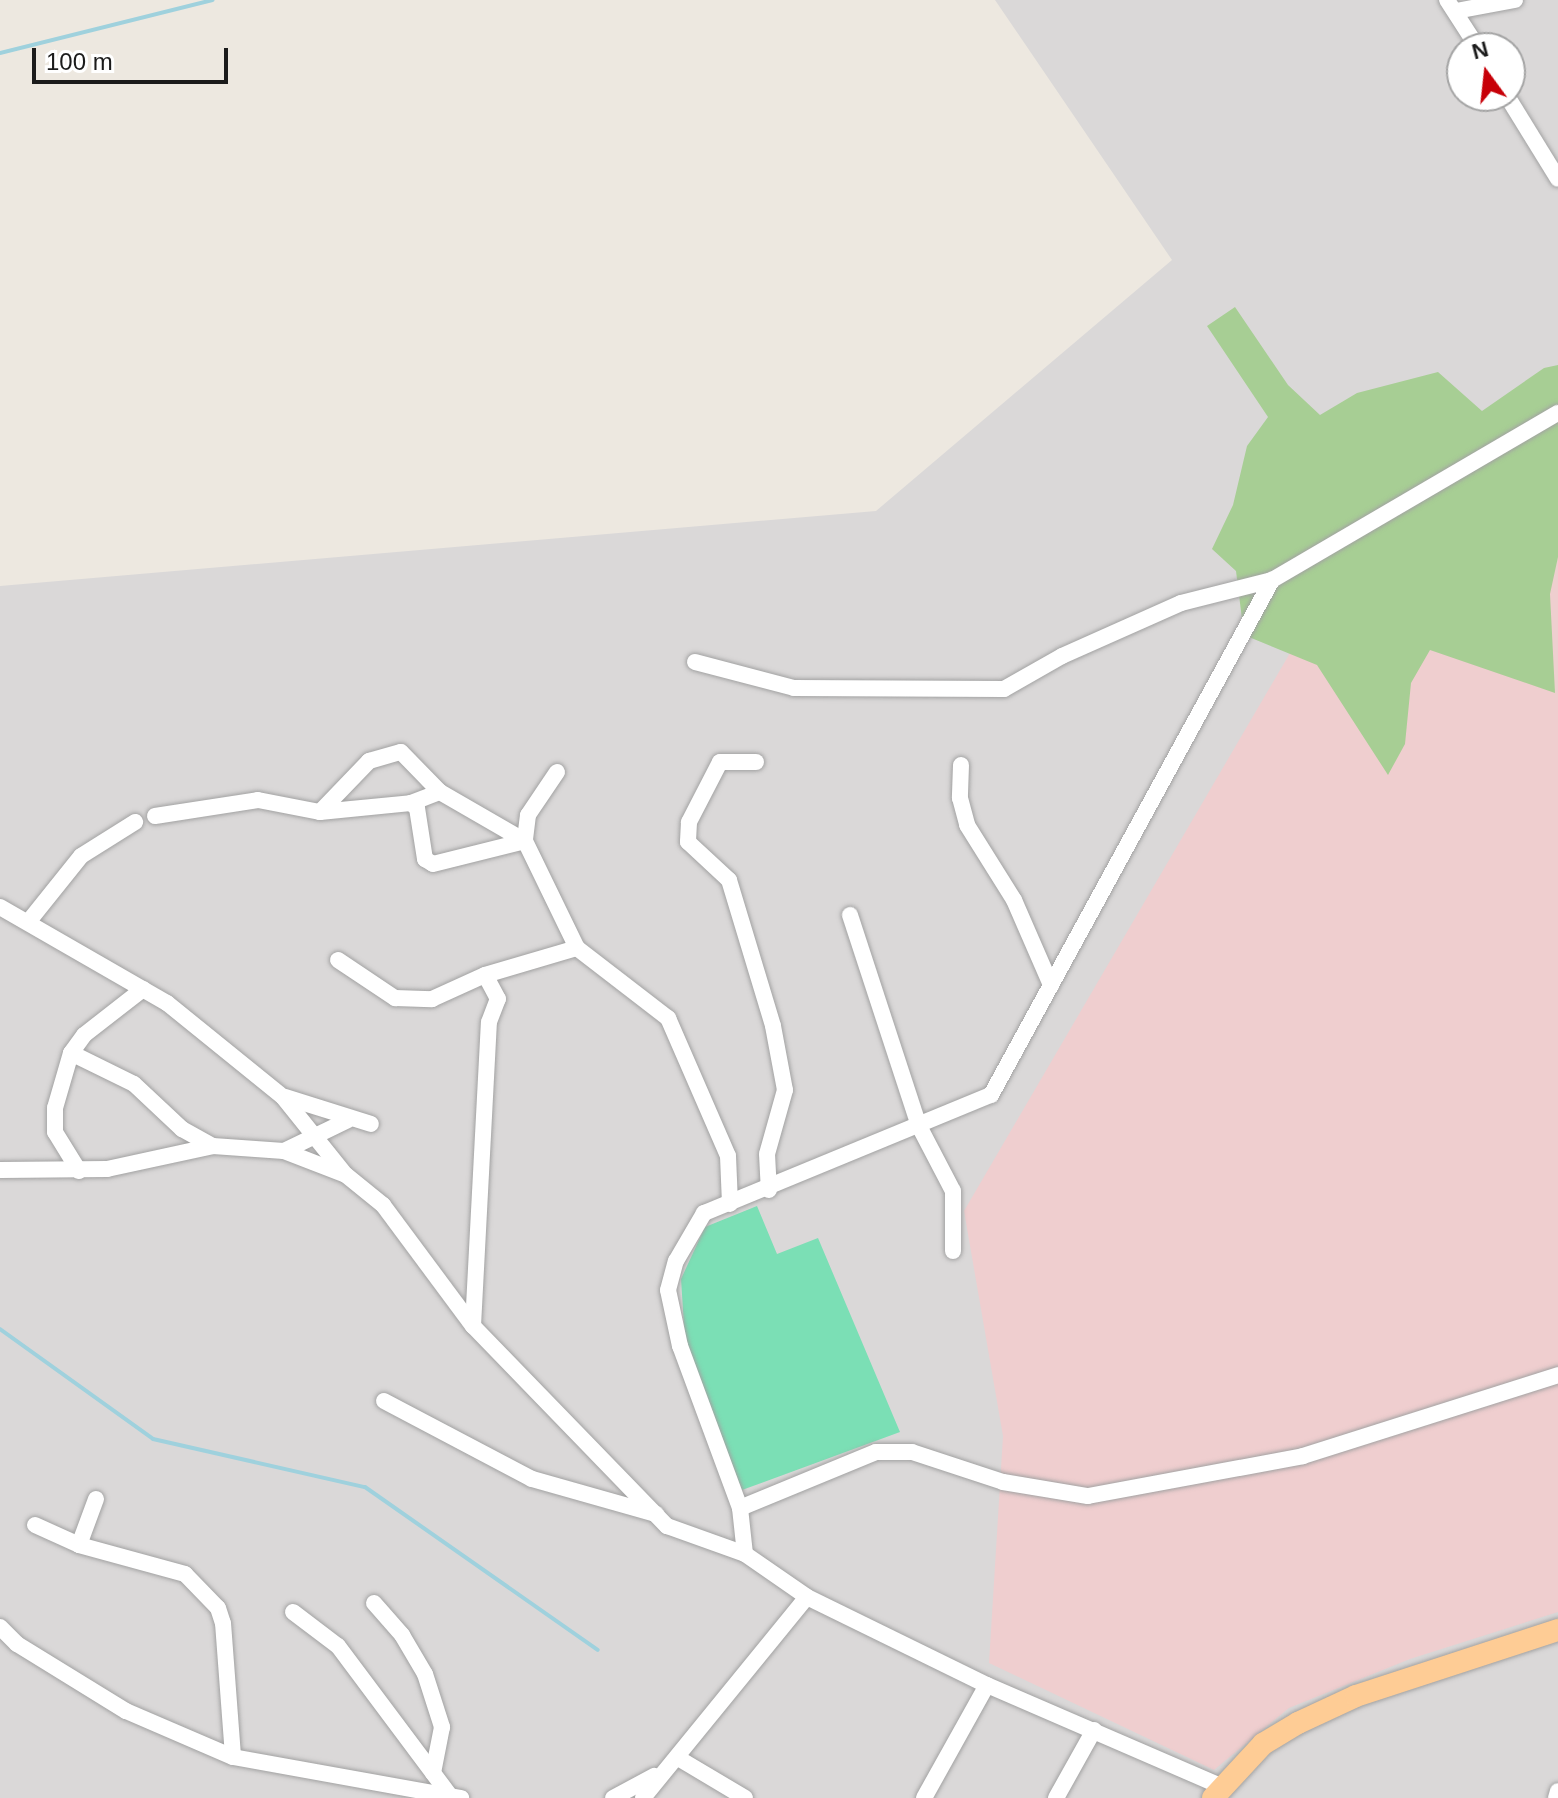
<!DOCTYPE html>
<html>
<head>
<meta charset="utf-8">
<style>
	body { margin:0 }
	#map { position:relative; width:1558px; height:1798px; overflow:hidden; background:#ede8e0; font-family:Helvetica,sans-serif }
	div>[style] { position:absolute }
	.residential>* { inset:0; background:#dad8d8 }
	.commercial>* { inset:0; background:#efcecf }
	.forest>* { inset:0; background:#a7ce94 }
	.pitch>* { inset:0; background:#7bdfb5 }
	.stream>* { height:4px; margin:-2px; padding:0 2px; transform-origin:2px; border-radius:2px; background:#9fd1dd }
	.roads { filter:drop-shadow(0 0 2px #a2a2a2) drop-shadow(0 0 2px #a2a2a2) }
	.minor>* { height:16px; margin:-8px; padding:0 8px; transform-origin:8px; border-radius:8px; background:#fff }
	.major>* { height:22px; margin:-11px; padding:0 11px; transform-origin:11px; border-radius:11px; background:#fecc95 }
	span { translate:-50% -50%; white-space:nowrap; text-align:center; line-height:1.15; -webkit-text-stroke:8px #fff; paint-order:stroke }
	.north { position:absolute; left:1446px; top:32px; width:80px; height:80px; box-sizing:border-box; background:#fff; border:2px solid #a4a4a4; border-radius:50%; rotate:345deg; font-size:22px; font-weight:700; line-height:32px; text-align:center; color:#1b1b1b }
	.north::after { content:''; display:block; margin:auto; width:28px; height:36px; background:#c70008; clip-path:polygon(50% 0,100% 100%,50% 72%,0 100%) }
	.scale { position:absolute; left:32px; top:48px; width:196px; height:36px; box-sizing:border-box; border:4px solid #1b1b1b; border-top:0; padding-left:10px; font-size:24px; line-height:28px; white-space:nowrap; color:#1b1b1b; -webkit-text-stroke:6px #fff; paint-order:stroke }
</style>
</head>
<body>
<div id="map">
	<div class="residential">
		<i style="clip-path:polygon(evenodd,995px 0,1558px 0,1558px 1798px,0 1798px,0 586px,876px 511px,1172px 260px,995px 0,1462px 48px,1510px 48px,1510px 96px,1462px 96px,1462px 48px)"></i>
	</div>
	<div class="commercial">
		<i style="clip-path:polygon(1558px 440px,1558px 1612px,1410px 1659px,1289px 1708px,1214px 1770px,989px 1663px,1003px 1436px,964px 1211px,1318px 605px)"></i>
	</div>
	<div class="forest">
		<i style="clip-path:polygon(1235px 307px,1288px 385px,1320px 415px,1357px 393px,1438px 372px,1482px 411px,1544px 368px,1558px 365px,1558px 557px,1550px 594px,1555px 693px,1430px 650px,1411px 683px,1405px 744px,1388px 775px,1317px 665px,1244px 635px,1236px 571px,1212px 549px,1233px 505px,1247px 446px,1268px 417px,1207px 326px)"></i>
	</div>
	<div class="pitch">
		<i style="clip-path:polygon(757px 1206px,777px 1254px,818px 1238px,900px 1432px,742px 1490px,685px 1341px,681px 1279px,705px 1227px)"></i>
	</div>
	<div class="stream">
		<i style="left:0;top:53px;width:219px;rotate:-14deg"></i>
		<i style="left:0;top:1329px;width:188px;rotate:35.7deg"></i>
		<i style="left:153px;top:1439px;width:217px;rotate:12.8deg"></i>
		<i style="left:365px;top:1487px;width:284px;rotate:35deg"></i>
	</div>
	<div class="roads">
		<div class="minor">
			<i style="left:1447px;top:0;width:57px;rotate:57.1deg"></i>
			<i style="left:1456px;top:11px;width:60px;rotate:-10.6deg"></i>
			<i style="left:1507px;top:96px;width:97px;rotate:58.4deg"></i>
			<i style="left:695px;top:662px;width:102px;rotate:14.7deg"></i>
			<i style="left:794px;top:688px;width:210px;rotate:0.3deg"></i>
			<i style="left:1004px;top:689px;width:67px;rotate:-29.6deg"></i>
			<i style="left:1062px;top:656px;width:130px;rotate:-24deg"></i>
			<i style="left:1181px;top:603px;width:94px;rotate:-14.2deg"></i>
			<i style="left:756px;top:762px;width:36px;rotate:180deg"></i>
			<i style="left:720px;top:762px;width:68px;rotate:117.3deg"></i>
			<i style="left:689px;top:822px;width:20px;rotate:93deg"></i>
			<i style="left:688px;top:842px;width:56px;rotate:42.8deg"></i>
			<i style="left:729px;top:880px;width:152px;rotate:73.2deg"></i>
			<i style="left:773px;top:1026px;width:65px;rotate:79.4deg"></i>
			<i style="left:785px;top:1090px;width:66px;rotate:105.7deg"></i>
			<i style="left:767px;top:1154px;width:36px;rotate:87deg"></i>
			<i style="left:961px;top:765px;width:33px;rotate:92deg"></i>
			<i style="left:960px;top:798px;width:28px;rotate:75deg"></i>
			<i style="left:967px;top:825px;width:89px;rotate:57.9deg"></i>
			<i style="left:1014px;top:900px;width:93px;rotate:66.5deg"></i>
			<i style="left:557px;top:772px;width:52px;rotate:124deg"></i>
			<i style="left:528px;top:815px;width:26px;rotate:97deg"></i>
			<i style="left:525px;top:841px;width:119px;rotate:64.1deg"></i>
			<i style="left:577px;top:948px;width:115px;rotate:37.6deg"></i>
			<i style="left:668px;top:1018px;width:150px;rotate:66.5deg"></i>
			<i style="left:728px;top:1156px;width:48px;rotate:87.6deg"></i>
			<i style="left:411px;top:803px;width:31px;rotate:-21deg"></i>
			<i style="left:440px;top:792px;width:98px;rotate:30deg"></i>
			<i style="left:320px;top:812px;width:91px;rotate:-5.6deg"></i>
			<i style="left:411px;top:803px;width:8px;rotate:40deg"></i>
			<i style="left:417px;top:808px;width:52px;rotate:81.1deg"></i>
			<i style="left:425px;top:859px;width:9px;rotate:32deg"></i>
			<i style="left:433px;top:864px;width:95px;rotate:-14deg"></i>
			<i style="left:155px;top:816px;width:104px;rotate:-8.8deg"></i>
			<i style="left:258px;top:800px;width:63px;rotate:11deg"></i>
			<i style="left:320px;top:812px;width:71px;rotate:-46.1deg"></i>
			<i style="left:369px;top:761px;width:33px;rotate:-16deg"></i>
			<i style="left:401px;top:752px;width:56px;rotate:45.7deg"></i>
			<i style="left:0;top:907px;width:193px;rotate:29.9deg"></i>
			<i style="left:167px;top:1003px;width:149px;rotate:39deg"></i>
			<i style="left:283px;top:1097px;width:99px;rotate:51.2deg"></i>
			<i style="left:850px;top:915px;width:222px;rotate:71.9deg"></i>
			<i style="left:919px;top:1126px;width:73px;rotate:62.4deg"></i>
			<i style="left:953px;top:1191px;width:60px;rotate:90deg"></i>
			<i style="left:29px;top:921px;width:83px;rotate:-51.3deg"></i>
			<i style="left:81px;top:856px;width:64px;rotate:-32.2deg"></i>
			<i style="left:338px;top:960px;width:69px;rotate:33.7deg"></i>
			<i style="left:395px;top:998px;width:37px;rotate:2deg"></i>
			<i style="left:432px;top:999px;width:58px;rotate:-24.4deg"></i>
			<i style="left:485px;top:975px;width:96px;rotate:-16.4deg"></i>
			<i style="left:71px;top:1053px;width:70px;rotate:26.2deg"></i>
			<i style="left:134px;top:1084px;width:66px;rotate:43.2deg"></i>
			<i style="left:182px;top:1129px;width:35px;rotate:29deg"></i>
			<i style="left:285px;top:1097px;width:90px;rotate:17.4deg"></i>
			<i style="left:284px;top:1151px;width:71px;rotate:-25.8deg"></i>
			<i style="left:0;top:1170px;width:107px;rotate:-0.5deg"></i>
			<i style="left:107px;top:1169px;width:108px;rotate:-12.2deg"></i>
			<i style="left:213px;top:1146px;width:71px;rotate:4deg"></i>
			<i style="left:284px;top:1151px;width:66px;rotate:21.2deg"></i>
			<i style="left:346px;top:1175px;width:48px;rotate:39deg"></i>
			<i style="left:383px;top:1205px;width:151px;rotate:53.4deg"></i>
			<i style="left:473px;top:1326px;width:279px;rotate:45.9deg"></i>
			<i style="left:667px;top:1526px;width:83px;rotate:19.7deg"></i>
			<i style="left:745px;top:1554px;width:75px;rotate:34.7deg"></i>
			<i style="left:807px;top:1597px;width:200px;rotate:26.1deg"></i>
			<i style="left:987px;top:1685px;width:254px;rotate:23.4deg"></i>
			<i style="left:79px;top:1171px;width:46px;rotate:-121.6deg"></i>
			<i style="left:55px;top:1132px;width:24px;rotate:-90deg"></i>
			<i style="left:55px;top:1108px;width:57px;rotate:-73.8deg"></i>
			<i style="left:71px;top:1053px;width:22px;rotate:-54deg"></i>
			<i style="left:84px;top:1035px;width:75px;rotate:-37.9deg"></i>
			<i style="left:473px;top:1326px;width:304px;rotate:-87deg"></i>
			<i style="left:489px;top:1022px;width:25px;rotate:-69deg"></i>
			<i style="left:498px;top:999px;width:27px;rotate:-118deg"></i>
			<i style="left:384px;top:1401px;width:167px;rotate:27.8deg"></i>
			<i style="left:532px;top:1479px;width:129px;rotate:15.8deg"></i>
			<i style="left:740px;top:1508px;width:147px;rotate:-22.4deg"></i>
			<i style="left:876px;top:1452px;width:36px"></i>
			<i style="left:912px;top:1452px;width:96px;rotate:18.2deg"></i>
			<i style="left:1003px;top:1482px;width:86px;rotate:9.4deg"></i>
			<i style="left:1088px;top:1496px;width:219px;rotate:-10.5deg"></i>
			<i style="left:1303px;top:1456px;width:268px;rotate:-17.6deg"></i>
			<i style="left:35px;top:1525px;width:48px;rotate:24.4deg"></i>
			<i style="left:79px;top:1545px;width:110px;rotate:15.3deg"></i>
			<i style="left:185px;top:1574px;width:47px;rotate:45.9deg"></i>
			<i style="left:218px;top:1608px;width:16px;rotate:72deg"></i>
			<i style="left:223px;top:1623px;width:134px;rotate:85.7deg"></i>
			<i style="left:79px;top:1545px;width:49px;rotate:-69.7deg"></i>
			<i style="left:745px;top:1554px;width:46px;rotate:-96.2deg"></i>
			<i style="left:740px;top:1508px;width:173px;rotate:-110.3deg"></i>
			<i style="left:680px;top:1346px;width:57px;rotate:-102.1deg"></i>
			<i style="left:668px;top:1290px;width:30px;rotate:-75deg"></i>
			<i style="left:676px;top:1261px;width:56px;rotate:-59.7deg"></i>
			<i style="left:704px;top:1213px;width:310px;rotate:-22.4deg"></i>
			<i style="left:991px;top:1095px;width:587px;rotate:-61.38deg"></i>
			<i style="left:1272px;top:580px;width:331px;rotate:-30.3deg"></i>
			<i style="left:374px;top:1603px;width:43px;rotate:48.8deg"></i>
			<i style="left:402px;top:1635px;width:45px;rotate:59.5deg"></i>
			<i style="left:425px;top:1674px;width:56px;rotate:72.2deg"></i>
			<i style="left:442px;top:1727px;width:47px;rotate:101.1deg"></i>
			<i style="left:293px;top:1612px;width:56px;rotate:37.1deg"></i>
			<i style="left:338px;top:1646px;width:184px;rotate:53.2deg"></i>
			<i style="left:0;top:1627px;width:24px;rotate:45deg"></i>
			<i style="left:17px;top:1644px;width:128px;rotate:31.6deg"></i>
			<i style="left:126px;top:1711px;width:116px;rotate:23.3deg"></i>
			<i style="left:233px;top:1757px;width:232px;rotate:10.2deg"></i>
			<i style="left:678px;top:1758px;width:78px;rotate:30.8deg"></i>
			<i style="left:613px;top:1798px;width:47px;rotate:-28.2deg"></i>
			<i style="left:643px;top:1798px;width:259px;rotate:-50.8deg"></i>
			<i style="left:924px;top:1798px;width:129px;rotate:-60.9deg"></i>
			<i style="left:1056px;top:1798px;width:78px;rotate:-60.8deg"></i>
			<i style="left:1556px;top:1798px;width:7px;rotate:-74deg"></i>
		</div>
		<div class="major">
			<i style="left:1213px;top:1798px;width:74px;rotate:-47.2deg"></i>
			<i style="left:1263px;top:1744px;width:41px;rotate:-31deg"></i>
			<i style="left:1298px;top:1723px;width:64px;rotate:-25deg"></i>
			<i style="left:1356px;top:1696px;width:213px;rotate:-18.1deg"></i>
		</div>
	</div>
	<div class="north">N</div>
	<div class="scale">100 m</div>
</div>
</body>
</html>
